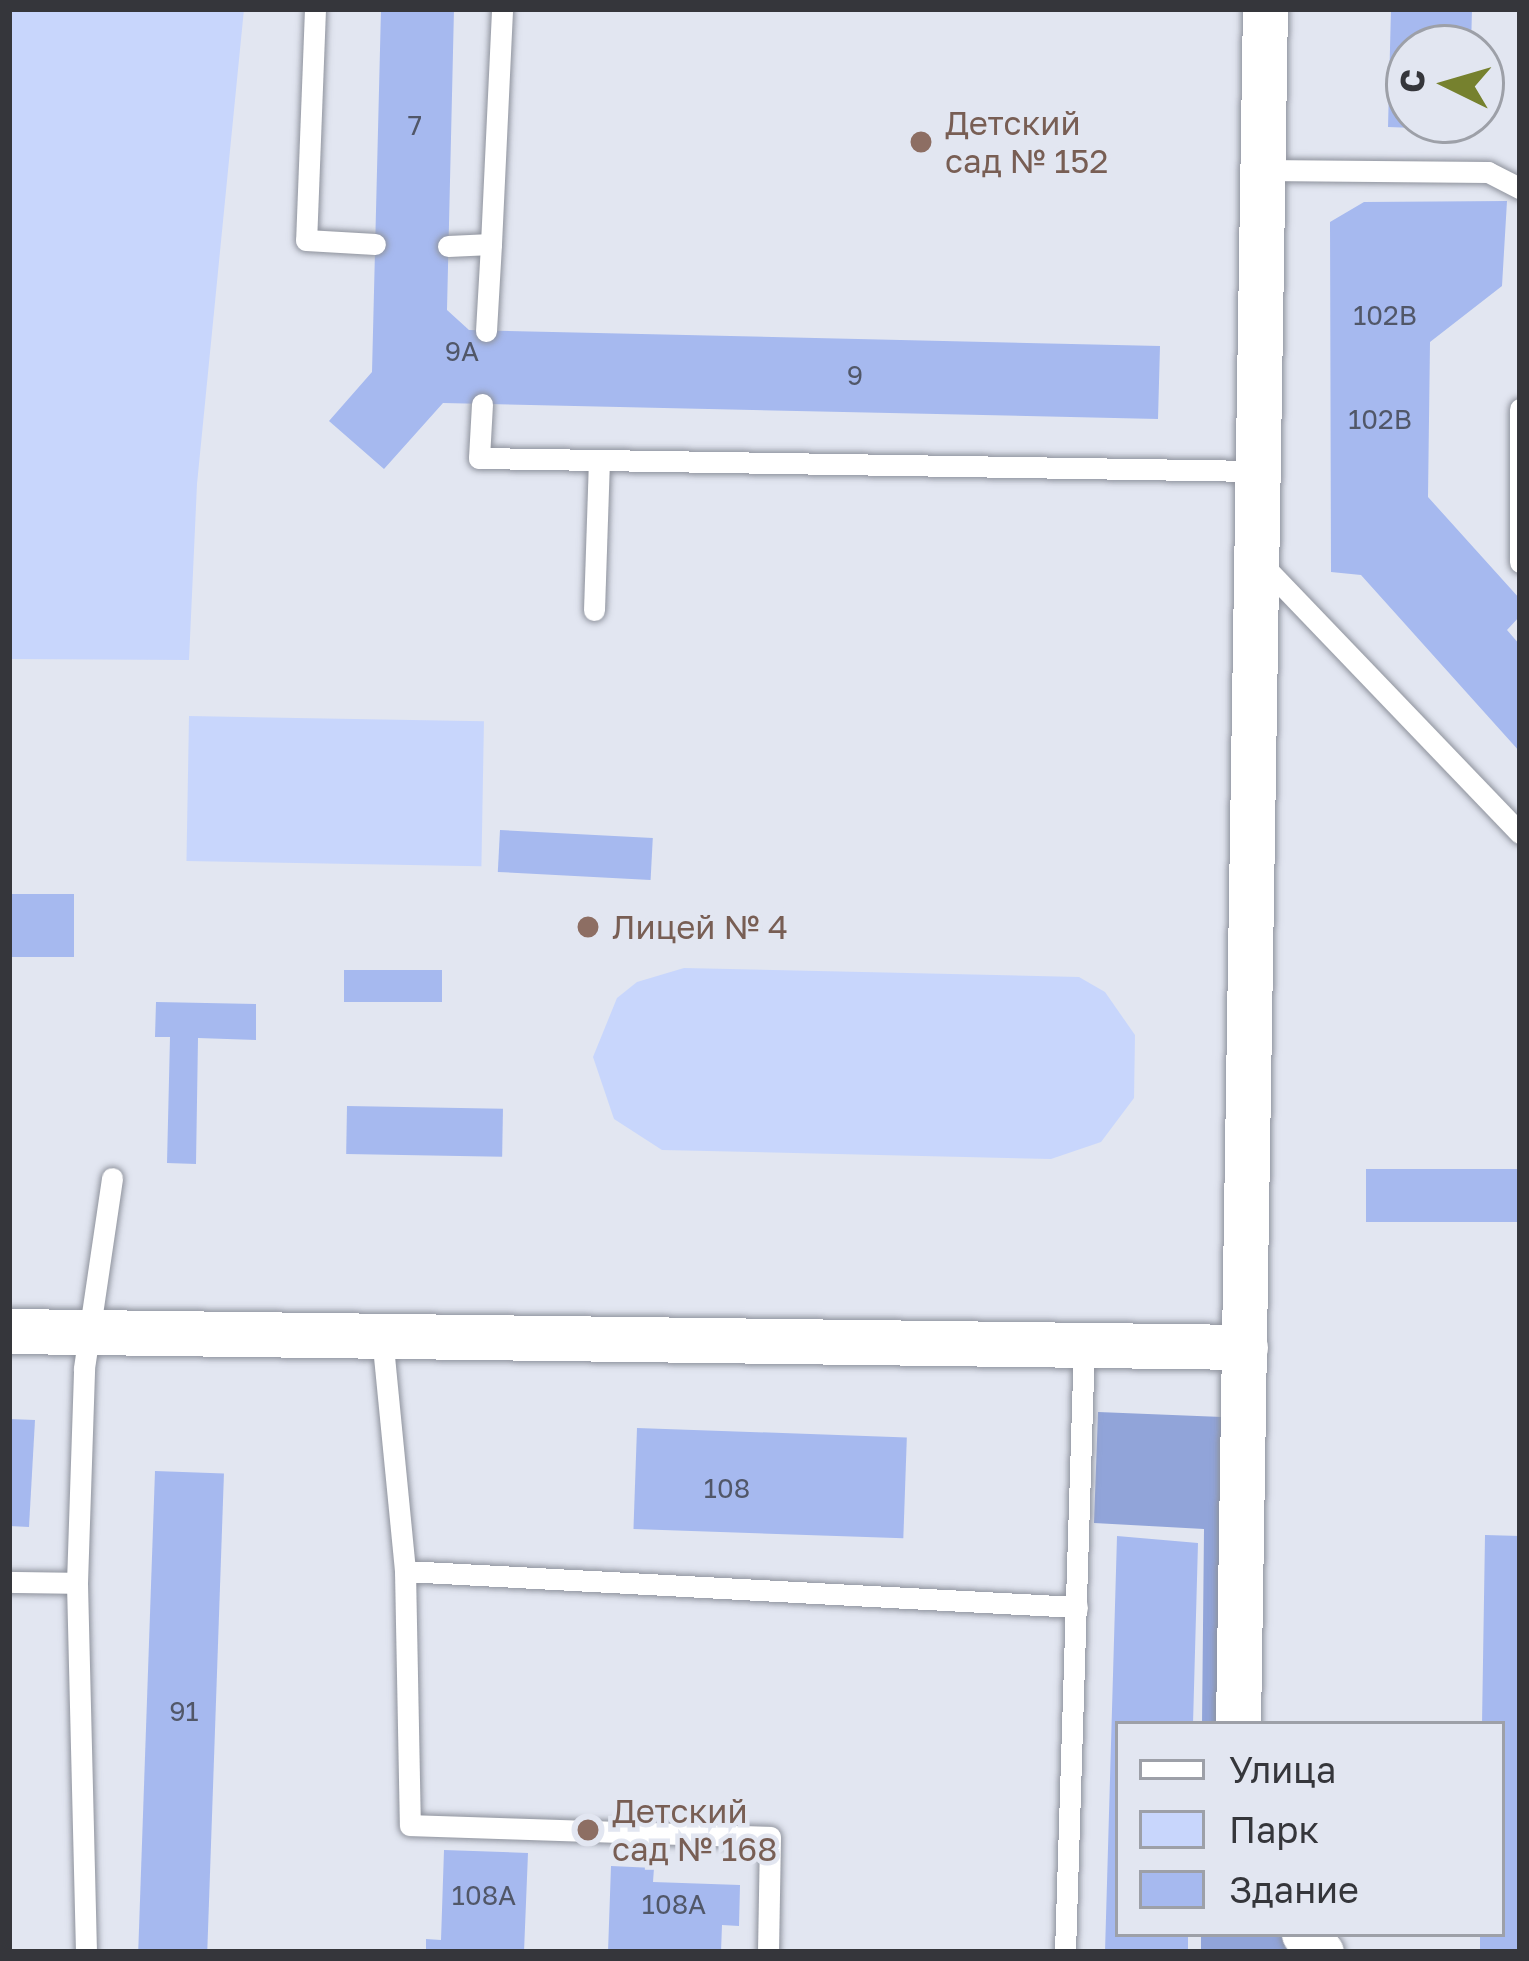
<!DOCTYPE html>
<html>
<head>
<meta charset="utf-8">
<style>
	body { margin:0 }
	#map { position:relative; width:1529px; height:1961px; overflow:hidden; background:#e2e6f1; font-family:"Golos Text",sans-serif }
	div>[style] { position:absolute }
	.green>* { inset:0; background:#c8d6fc; transform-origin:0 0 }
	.forest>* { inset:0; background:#91a4d9 }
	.building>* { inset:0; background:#a6b9ef; transform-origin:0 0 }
	.roads { filter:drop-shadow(0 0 3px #8e929c) drop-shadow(0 0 3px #8e929c) }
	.lane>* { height:21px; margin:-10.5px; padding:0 10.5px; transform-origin:10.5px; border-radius:10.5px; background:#fff }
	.street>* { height:45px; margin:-22.5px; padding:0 22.5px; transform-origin:22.5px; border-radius:22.5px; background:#fff }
	.dots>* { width:33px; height:33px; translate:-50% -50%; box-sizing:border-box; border:6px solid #e2e6f1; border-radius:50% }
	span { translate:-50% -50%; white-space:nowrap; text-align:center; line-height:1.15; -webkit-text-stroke:9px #e2e6f1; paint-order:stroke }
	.number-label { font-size:27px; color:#515768 }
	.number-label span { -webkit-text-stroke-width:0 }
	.education-label { font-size:33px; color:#785e54 }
	.left { translate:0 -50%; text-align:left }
	.frame { position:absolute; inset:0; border:12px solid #35363b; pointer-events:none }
	.legend { position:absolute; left:1115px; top:1721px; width:390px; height:216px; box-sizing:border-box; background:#e2e6f1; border:3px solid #9da0a8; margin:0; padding:15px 21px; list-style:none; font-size:36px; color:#35363b }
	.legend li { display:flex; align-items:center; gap:24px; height:60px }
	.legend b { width:60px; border:3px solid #9da0a8 }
	.north { position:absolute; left:1385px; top:24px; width:120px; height:120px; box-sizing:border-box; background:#e2e6f1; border:3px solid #9da0a8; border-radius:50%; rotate:275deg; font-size:33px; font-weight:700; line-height:48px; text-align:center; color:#35363b }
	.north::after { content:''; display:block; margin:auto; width:42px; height:54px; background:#76812e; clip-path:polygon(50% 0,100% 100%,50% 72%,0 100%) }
</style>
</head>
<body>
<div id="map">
	<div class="green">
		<i style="clip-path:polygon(9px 9px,244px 9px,197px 484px,189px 660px,9px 659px)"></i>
		<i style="left:189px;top:716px;width:295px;height:145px;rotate:1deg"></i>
		<i style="clip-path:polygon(684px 968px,1079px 977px,1105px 992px,1135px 1035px,1134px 1098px,1101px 1142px,1051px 1159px,662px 1150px,614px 1119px,593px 1057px,617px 998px,637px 982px)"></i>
	</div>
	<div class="forest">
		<i style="clip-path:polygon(1098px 1412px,1222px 1417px,1221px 1724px,1202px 1724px,1204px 1529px,1094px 1523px)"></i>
		<i style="clip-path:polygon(1201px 1934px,1280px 1934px,1297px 1952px,1201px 1952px)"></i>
	</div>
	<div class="building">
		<i style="clip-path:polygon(381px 9px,454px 9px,447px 310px,469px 330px,1160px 346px,1158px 419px,443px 403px,384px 469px,329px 421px,372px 372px)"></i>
		<i style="clip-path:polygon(1391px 9px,1472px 9px,1471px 48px,1409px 48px,1409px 120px,1469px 120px,1469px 130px,1388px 127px)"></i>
		<i style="clip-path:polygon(1507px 201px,1502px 286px,1430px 342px,1428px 497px,1520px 599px,1520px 616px,1507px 630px,1520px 645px,1520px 752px,1361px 575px,1331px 572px,1330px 222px,1364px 202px)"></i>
		<i style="left:500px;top:830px;width:153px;height:42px;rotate:3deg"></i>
		<i style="left:9px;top:894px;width:65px;height:63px"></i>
		<i style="left:344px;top:970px;width:98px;height:32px"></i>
		<i style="clip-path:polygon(156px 1002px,256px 1004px,256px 1040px,198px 1038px,196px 1164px,167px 1163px,170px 1037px,155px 1037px)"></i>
		<i style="left:347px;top:1106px;width:156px;height:48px;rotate:1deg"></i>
		<i style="left:1520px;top:1169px;width:53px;height:154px;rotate:90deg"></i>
		<i style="clip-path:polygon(9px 1419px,35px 1420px,29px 1527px,9px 1526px)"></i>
		<i style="left:637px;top:1428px;width:270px;height:101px;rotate:2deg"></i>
		<i style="left:155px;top:1471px;width:69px;height:481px;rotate:2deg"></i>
		<i style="clip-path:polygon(1485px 1535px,1520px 1536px,1520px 1950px,1480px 1950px,1480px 1934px,1502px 1934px,1502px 1724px,1482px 1724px)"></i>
		<i style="clip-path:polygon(1117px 1536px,1198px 1543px,1193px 1724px,1118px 1724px,1118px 1934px,1188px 1934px,1188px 1952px,1105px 1952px)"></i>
		<i style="clip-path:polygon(444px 1850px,528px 1853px,524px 1952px,426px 1952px,426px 1939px,441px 1940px)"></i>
		<i style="clip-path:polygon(611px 1866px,654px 1868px,653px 1882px,740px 1885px,739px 1926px,722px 1925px,721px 1952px,608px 1952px)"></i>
	</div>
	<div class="roads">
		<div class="lane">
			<i style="left:315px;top:9px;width:231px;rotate:92.2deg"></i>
			<i style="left:306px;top:240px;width:69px;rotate:3.3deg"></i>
			<i style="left:1263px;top:170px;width:225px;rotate:0.5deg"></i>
			<i style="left:1488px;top:172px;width:36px;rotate:27deg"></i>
			<i style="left:448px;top:246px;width:43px;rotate:-2.7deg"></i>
			<i style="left:491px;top:244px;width:235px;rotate:-87.3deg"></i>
			<i style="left:486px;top:331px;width:87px;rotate:-86.7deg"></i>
			<i style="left:482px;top:404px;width:54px;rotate:93.2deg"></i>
			<i style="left:479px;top:458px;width:779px;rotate:0.96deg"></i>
			<i style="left:1520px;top:409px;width:153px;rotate:90deg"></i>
			<i style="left:1259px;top:561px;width:377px;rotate:46.2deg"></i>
			<i style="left:594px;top:610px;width:150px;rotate:-88.1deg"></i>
			<i style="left:382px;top:1336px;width:236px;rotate:84.4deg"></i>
			<i style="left:405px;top:1571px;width:673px;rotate:3.07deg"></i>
			<i style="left:405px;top:1571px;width:254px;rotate:88.9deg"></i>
			<i style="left:410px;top:1825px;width:360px;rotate:1.9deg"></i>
			<i style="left:770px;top:1837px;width:115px;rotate:91deg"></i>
			<i style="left:9px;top:1582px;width:68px;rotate:0.8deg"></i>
			<i style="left:86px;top:1952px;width:369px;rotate:-91.4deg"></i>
			<i style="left:77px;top:1583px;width:215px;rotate:-88.1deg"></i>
			<i style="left:84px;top:1368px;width:192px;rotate:-81.6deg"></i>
			<i style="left:1065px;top:1952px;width:607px;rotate:-88.21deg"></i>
		</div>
		<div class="street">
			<i style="left:9px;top:1331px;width:1236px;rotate:0.74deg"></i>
			<i style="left:1238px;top:1724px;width:1715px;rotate:-89.1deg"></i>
			<i style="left:1304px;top:1934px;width:25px;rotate:47deg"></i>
		</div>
	</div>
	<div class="dots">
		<i style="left:921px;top:142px;background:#8d6e63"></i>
		<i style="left:588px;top:927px;background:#8d6e63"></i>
		<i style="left:588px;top:1830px;background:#8d6e63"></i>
	</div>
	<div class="number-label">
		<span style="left:415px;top:126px">7</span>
		<span style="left:1385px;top:316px">102В</span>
		<span style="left:462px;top:352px">9А</span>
		<span style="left:855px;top:376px">9</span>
		<span style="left:1380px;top:420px">102В</span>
		<span style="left:727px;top:1489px">108</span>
		<span style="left:184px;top:1712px">91</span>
		<span style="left:484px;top:1896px">108А</span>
		<span style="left:674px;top:1905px">108А</span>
	</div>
	<div class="education-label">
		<span class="left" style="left:945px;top:142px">Детский<br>сад № 152</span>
		<span class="left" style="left:612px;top:927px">Лицей № 4</span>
		<span class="left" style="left:612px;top:1830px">Детский<br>сад № 168</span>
	</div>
	<div class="frame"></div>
	<ul class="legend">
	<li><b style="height:15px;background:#fff"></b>Улица</li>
	<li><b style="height:33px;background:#c8d6fc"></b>Парк</li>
	<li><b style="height:33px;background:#a6b9ef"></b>Здание</li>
	</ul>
	<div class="north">С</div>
</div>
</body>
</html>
